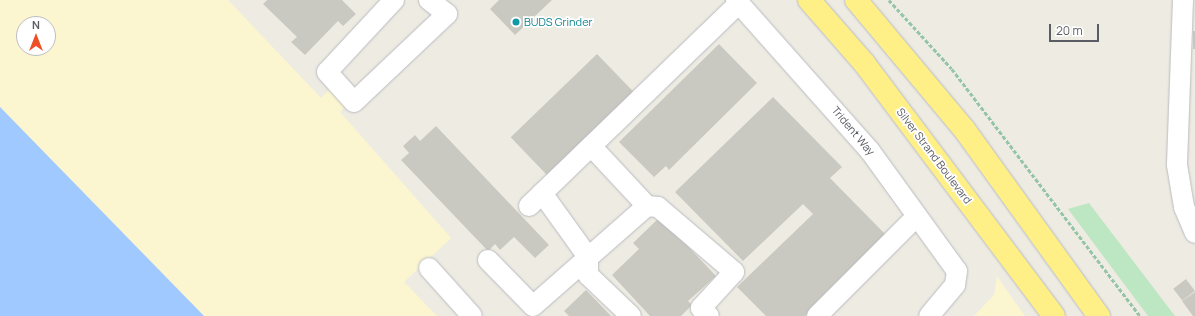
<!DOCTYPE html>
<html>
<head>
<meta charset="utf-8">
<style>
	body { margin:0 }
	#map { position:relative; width:1195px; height:316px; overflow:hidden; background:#eeece2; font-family:Manrope,sans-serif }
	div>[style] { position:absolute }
	.green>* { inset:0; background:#bde6c2 }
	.sand>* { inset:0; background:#fbf6cf }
	.water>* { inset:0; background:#a0caff }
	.building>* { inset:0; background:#cac9c1; transform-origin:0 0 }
	.path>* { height:2.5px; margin-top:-1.25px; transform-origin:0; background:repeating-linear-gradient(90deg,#95c5a9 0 4px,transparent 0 6px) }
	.roads { filter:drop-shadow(0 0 1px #b9bbc1) drop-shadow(0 0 1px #b9bbc1) }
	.minor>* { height:20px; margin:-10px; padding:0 10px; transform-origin:10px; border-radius:10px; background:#fff }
	.highway>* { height:22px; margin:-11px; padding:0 11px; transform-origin:11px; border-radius:11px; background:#ffef87 }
	.dots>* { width:11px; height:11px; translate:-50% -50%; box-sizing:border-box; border:2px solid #fff; border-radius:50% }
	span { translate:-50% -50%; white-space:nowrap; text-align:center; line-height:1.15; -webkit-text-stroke:3.5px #fff; paint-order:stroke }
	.culture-label { font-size:11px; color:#0d838f }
	.left { translate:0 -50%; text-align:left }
	.street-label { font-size:11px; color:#5a5d63 }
	.north { position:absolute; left:16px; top:16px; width:40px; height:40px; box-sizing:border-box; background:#fff; border:1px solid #bdbec1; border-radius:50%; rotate:0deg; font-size:11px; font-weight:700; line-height:16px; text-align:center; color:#5a5d63 }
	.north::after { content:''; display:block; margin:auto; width:14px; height:18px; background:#ef4f27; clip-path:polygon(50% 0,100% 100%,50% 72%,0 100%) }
	.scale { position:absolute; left:1049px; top:24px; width:50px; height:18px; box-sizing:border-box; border:2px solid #5a5d63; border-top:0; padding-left:5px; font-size:12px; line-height:14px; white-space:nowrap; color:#5a5d63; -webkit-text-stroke:3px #fff; paint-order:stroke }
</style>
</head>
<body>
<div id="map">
	<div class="green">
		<i style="clip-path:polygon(1089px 203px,1175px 316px,1148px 316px,1068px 209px)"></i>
	</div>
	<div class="sand">
		<i style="clip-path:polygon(evenodd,0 0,228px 0,321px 98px,330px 89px,346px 105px,340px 112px,451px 238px,404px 282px,437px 316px,204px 316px,0 107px,0 0,24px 24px,48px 24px,48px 48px,24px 48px,24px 24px)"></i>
		<i style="clip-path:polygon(997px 276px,1005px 288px,1025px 316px,974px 316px,994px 295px)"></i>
	</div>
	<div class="water">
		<i style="clip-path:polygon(0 107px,204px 316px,0 316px)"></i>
	</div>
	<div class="building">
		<i style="clip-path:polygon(267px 0,342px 0,356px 14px,343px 26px,338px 21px,305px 55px,291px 42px,297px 37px,263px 4px)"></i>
		<i style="clip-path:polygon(499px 0,552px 0,515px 35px,490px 9px)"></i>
		<i style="left:1193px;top:31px;width:2px;height:18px"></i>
		<i style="clip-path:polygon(719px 44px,757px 83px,669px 170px,666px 166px,654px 177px,619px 142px)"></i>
		<i style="left:597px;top:54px;width:56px;height:120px;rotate:46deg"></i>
		<i style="clip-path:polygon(773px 97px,842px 167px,830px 178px,887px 236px,805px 316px,766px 316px,737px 287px,813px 214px,803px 204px,743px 261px,675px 192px)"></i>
		<i style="clip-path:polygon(436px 126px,549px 245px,535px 258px,514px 237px,500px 250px,495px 244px,488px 251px,401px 160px,409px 153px,403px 146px,415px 135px,420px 141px)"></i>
		<i style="clip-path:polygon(660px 217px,716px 276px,688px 301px,692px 305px,681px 316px,650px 316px,612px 275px,639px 249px,633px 243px)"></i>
		<i style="left:1186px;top:279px;width:15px;height:16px;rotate:53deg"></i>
		<i style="clip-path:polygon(586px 290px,611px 316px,569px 316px,564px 311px)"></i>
		<i style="clip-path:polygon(1195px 292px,1195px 316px,1193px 316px,1182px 301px)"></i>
	</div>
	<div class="path">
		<i style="left:889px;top:0;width:93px;rotate:47.6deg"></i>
		<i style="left:952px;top:69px;width:310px;rotate:52.7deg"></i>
	</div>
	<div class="roads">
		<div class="minor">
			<i style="left:394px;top:0;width:98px;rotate:132.9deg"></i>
			<i style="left:327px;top:72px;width:40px;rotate:48deg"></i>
			<i style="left:354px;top:102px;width:128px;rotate:-43.4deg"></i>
			<i style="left:447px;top:14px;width:23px;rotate:-142deg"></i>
			<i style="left:736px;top:0;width:202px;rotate:48.4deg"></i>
			<i style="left:870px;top:151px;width:148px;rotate:54.1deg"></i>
			<i style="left:957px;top:271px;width:14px;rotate:98deg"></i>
			<i style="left:955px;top:285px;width:40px;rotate:130deg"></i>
			<i style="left:1183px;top:0;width:165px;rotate:92.1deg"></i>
			<i style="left:1177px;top:165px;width:43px;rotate:80.5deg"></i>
			<i style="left:1184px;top:207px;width:28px;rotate:67deg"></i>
			<i style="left:542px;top:193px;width:79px;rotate:54.3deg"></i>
			<i style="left:588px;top:257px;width:18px;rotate:90deg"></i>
			<i style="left:588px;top:275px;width:59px;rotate:43.6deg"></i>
			<i style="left:529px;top:206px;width:292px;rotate:-44deg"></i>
			<i style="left:647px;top:206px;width:11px;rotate:5deg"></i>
			<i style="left:658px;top:207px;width:100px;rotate:40.5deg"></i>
			<i style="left:734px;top:272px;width:49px;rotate:132.5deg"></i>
			<i style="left:701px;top:308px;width:11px;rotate:45deg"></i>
			<i style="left:488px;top:260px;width:64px;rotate:45.6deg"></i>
			<i style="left:533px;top:306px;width:152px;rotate:-41.3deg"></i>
			<i style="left:647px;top:206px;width:81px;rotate:-133deg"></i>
			<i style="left:429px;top:268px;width:64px;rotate:48.1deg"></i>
			<i style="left:817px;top:316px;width:141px;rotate:-45deg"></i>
		</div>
		<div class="highway">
			<i style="left:809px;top:0;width:84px;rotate:48.9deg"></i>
			<i style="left:864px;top:63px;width:316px;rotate:53.1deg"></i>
			<i style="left:856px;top:0;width:168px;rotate:50.1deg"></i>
			<i style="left:964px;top:129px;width:231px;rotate:54.2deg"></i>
		</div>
	</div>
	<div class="dots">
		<i style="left:516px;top:22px;background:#0f9aa8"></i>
	</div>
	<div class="culture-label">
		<span class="left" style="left:524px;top:22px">BUDS Grinder</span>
	</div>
	<div class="street-label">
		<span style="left:853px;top:131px;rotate:50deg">Trident Way</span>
		<span style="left:934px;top:156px;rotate:53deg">Silver Strand Boulevard</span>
	</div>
	<div class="north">N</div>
	<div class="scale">20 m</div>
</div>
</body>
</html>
